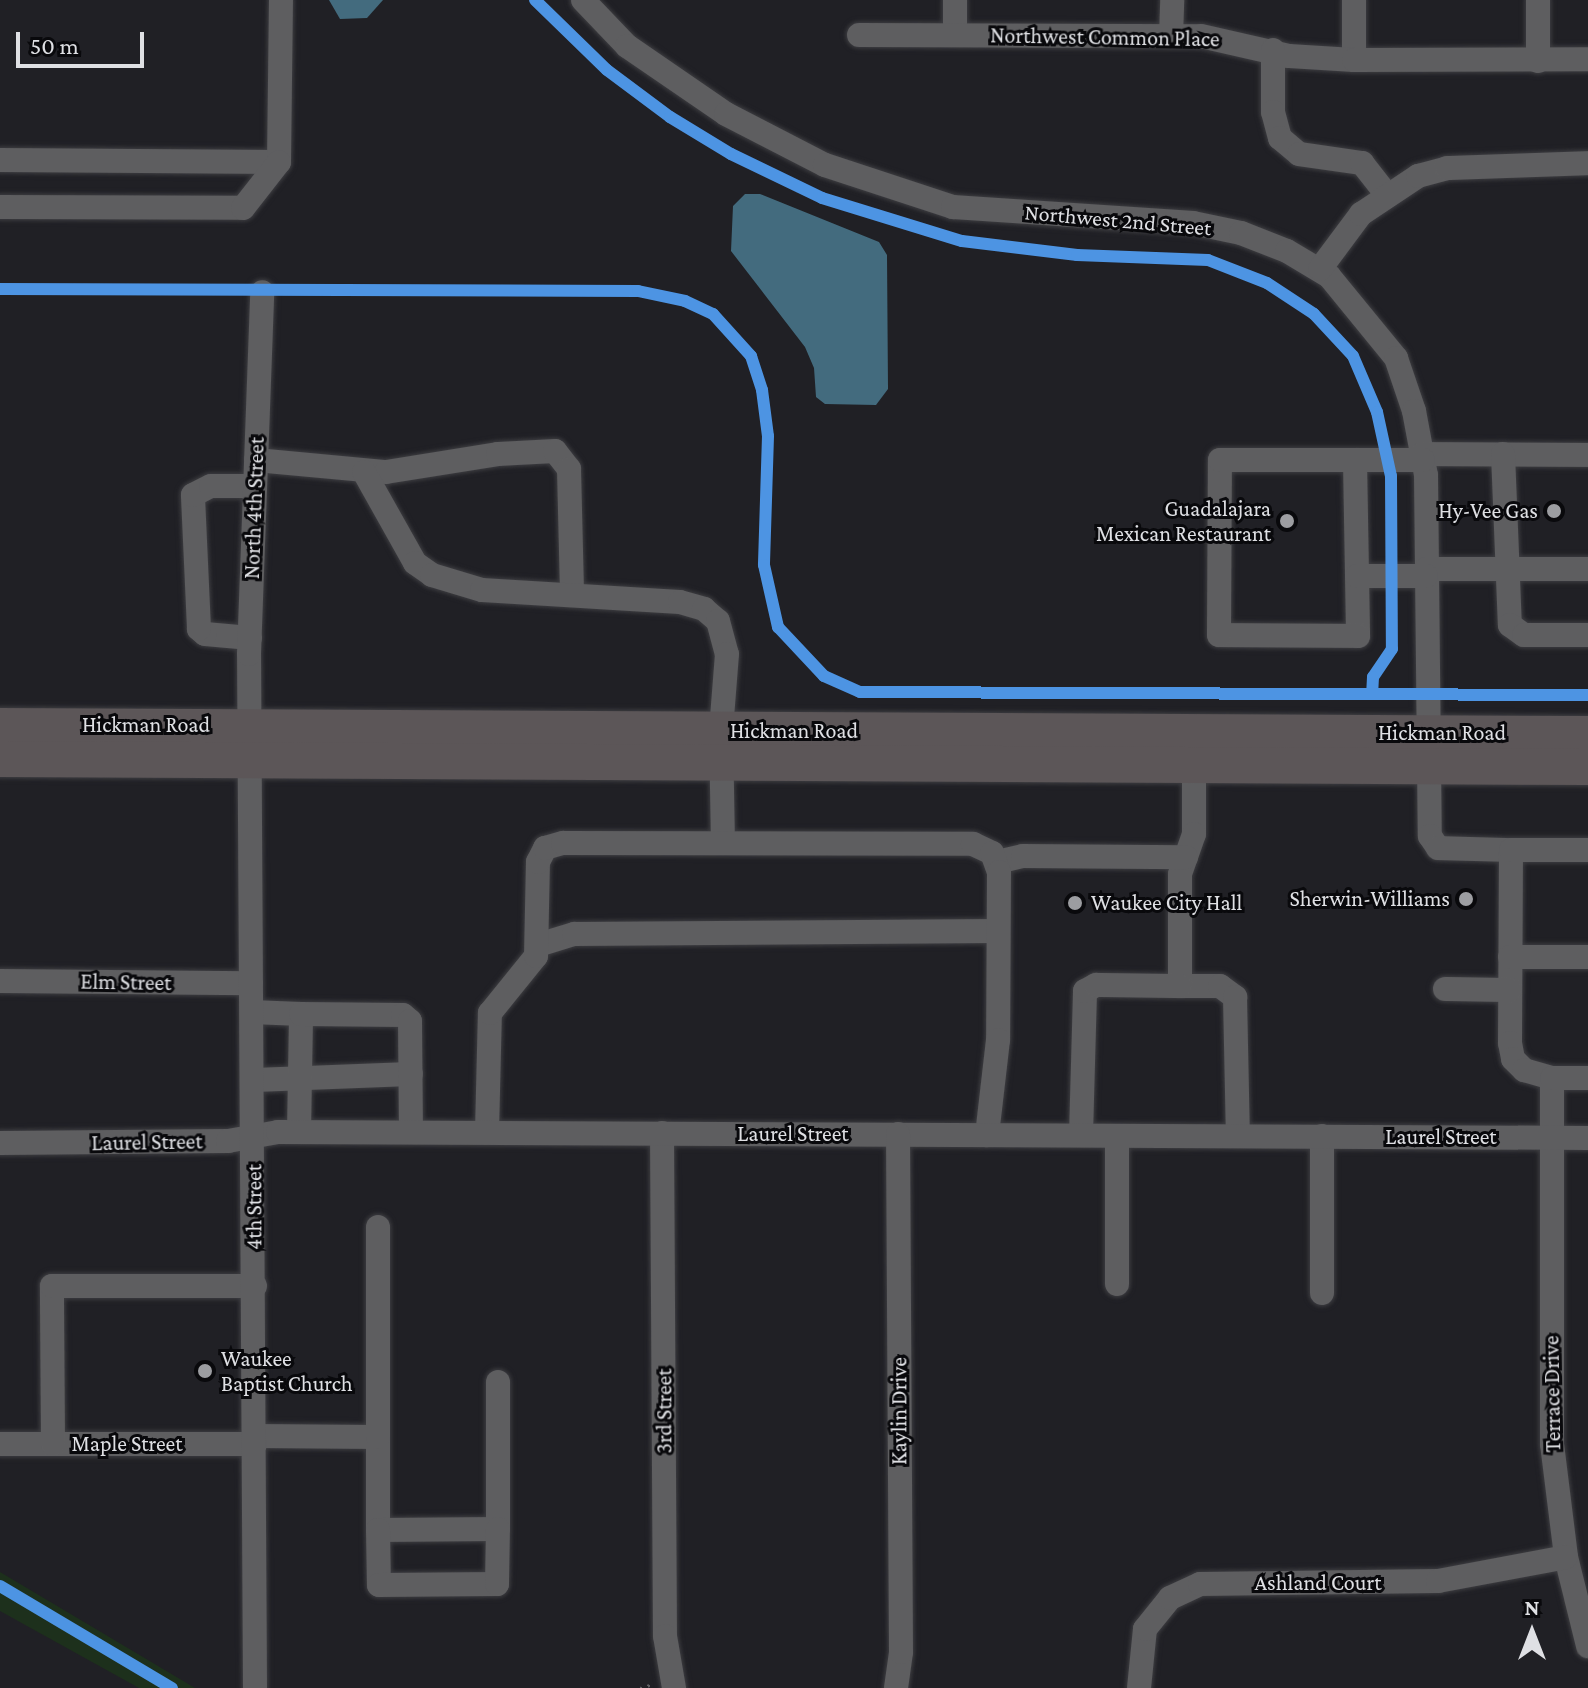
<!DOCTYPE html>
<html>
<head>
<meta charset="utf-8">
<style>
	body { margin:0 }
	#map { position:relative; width:1588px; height:1688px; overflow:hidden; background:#202025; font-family:"Crimson Pro",serif }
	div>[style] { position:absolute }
	.green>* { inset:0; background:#1d301c }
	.water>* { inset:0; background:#436b7e }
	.path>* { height:3px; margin-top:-1.5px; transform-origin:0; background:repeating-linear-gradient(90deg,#5f5f62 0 2px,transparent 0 8px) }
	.roads { filter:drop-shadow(0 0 2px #3d3d41) drop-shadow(0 0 2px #3d3d41) }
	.minor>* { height:24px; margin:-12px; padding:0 12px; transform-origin:12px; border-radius:12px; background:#5e5e60 }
	.highway>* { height:36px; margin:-18px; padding:0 18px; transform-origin:18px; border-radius:18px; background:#5c5658 }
	.cycleway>* { height:12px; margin:-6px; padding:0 6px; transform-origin:6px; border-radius:6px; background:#4d94e3 }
	.dots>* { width:22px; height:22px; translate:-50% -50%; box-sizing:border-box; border:4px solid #09090c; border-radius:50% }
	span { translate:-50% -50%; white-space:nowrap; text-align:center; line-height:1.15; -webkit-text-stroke:6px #09090c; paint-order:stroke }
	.street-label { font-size:22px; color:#dfe0e4 }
	.poi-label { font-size:22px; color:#dfe0e4 }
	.right { translate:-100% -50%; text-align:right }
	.left { translate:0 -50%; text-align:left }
	.north { position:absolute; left:1492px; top:1592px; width:80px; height:80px; -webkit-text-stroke:6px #09090c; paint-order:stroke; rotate:0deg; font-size:22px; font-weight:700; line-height:32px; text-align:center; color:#dfe0e4 }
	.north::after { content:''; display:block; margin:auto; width:28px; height:36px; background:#dfe0e4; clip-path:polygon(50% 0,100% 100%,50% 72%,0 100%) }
	.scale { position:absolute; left:16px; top:32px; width:128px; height:36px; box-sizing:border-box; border:4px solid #dfe0e4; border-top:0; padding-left:10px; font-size:24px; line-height:28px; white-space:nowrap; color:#dfe0e4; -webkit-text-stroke:6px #09090c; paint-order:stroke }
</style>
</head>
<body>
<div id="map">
	<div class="green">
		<i style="clip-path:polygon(0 1572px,195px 1688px,139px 1688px,0 1611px)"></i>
	</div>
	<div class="water">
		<i style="clip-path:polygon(329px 0,383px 0,367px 18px,340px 19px)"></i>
		<i style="clip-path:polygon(745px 194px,760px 194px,879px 242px,887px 255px,888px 389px,876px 405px,825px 404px,816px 397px,814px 368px,805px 347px,731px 251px,733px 206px)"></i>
	</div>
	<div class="path">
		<i style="left:640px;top:1688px;width:14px;rotate:-17deg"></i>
	</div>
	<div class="roads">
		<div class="minor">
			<i style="left:583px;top:0;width:64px;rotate:46.3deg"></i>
			<i style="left:627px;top:46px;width:120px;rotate:34.5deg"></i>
			<i style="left:726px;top:114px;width:111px;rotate:27.3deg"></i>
			<i style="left:825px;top:165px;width:135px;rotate:18.2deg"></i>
			<i style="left:953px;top:207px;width:241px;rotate:3.8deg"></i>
			<i style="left:1193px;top:223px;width:49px;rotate:11.8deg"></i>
			<i style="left:1241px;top:233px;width:49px;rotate:21.4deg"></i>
			<i style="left:1287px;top:251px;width:49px;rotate:30.8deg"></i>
			<i style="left:1329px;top:276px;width:106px;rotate:50.7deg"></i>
			<i style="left:1396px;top:358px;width:56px;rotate:71.2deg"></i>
			<i style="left:1414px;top:411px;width:65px;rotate:79.4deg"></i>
			<i style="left:1426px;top:475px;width:361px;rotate:89.4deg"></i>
			<i style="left:1430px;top:836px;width:14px;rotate:56deg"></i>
			<i style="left:1438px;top:848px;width:73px;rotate:1.6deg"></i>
			<i style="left:1511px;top:850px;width:193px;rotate:90.3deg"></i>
			<i style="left:1510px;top:1043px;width:16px;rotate:79deg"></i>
			<i style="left:1513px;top:1059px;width:16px;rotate:45deg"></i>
			<i style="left:1524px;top:1070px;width:29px;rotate:16deg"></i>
			<i style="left:1552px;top:1078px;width:366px;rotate:90deg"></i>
			<i style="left:1552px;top:1444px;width:114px;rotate:82.9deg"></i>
			<i style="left:1566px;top:1557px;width:92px;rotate:76.1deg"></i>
			<i style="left:955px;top:0;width:35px;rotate:90deg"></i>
			<i style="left:1354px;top:0;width:60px;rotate:90deg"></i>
			<i style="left:859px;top:35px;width:342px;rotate:0.2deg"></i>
			<i style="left:1201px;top:36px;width:90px;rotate:12.8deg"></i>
			<i style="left:1289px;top:56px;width:65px;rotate:3.5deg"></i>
			<i style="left:1354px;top:60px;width:234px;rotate:-0.2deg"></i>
			<i style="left:1171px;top:36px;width:36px;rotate:-88deg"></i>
			<i style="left:1273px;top:50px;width:62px;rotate:90deg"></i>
			<i style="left:1273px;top:112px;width:27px;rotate:75deg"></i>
			<i style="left:1280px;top:138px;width:25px;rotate:40deg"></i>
			<i style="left:1299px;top:154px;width:64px;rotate:8.1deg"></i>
			<i style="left:1362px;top:163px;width:39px;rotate:52deg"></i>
			<i style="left:1538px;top:61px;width:61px;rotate:-90deg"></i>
			<i style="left:0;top:160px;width:279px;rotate:0.4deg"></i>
			<i style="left:279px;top:162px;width:162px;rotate:-89.3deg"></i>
			<i style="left:0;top:207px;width:243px;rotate:0.2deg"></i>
			<i style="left:243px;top:208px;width:58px;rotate:-52deg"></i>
			<i style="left:1320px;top:269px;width:69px;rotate:-53.3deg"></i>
			<i style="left:1361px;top:214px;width:69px;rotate:-33.7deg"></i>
			<i style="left:1418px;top:176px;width:30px;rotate:-15deg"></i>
			<i style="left:1447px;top:168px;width:141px;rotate:-2deg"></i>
			<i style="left:1422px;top:454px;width:166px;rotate:0.3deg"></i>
			<i style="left:1503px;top:454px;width:171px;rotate:87.7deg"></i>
			<i style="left:1510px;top:625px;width:17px;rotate:36deg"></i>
			<i style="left:1524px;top:635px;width:64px"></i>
			<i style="left:256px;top:460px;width:131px;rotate:5.3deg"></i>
			<i style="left:386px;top:472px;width:113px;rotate:-9.1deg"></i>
			<i style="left:498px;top:454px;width:57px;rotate:-3deg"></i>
			<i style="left:555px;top:451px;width:23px;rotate:52deg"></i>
			<i style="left:569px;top:469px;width:126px;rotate:88.6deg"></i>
			<i style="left:1355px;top:460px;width:176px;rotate:89deg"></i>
			<i style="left:1358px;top:636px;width:139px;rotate:-179.6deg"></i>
			<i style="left:1219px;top:635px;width:175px;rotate:-89.7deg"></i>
			<i style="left:1220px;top:460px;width:203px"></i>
			<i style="left:364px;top:472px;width:104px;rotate:60.7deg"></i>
			<i style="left:415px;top:563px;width:21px;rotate:35deg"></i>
			<i style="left:432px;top:575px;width:52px;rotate:16.7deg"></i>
			<i style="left:482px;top:590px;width:198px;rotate:3.5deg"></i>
			<i style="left:680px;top:602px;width:25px;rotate:16deg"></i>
			<i style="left:704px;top:609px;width:18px;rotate:41deg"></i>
			<i style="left:718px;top:621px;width:34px;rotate:75deg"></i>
			<i style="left:727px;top:654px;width:77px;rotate:94.5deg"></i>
			<i style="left:721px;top:731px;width:112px;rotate:89deg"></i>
			<i style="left:1426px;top:569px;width:162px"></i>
			<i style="left:1357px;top:576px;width:69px"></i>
			<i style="left:250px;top:638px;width:45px;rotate:-174.9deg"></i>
			<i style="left:205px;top:634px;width:8px;rotate:-140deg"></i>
			<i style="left:199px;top:629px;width:134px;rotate:-92.6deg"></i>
			<i style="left:193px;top:495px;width:20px;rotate:-27deg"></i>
			<i style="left:211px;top:486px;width:44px"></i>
			<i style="left:1194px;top:765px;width:69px;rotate:90deg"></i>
			<i style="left:1194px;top:834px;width:42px;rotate:109.3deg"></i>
			<i style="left:1180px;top:874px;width:112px;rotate:90deg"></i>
			<i style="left:1180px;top:986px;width:40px"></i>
			<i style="left:1220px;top:986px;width:19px;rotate:36deg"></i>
			<i style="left:1235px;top:997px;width:139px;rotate:88.8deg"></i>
			<i style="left:1511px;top:850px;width:77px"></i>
			<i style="left:997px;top:862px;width:27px;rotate:-13deg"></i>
			<i style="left:1023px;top:856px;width:163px;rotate:0.4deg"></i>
			<i style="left:538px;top:945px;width:38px;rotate:-17deg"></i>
			<i style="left:574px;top:934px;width:424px;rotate:-0.4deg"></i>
			<i style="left:1510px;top:957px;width:78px"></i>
			<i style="left:0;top:981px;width:251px;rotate:0.5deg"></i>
			<i style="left:1445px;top:989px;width:65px;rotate:0.9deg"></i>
			<i style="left:252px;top:1012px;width:49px;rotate:2.3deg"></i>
			<i style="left:1552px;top:1078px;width:36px"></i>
			<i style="left:254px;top:1080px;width:157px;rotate:-2.2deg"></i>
			<i style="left:299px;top:1132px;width:118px;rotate:-89deg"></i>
			<i style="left:301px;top:1014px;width:102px;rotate:0.6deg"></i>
			<i style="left:403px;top:1015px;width:9px;rotate:41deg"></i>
			<i style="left:410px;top:1021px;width:111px;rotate:89.5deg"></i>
			<i style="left:487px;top:1132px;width:119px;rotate:-88.6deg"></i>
			<i style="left:490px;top:1013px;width:73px;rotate:-51.1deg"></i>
			<i style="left:536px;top:956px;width:94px;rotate:-88.8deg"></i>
			<i style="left:538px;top:862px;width:16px;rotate:-63deg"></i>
			<i style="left:545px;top:848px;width:19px;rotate:-16deg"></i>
			<i style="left:563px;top:843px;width:410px;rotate:0.1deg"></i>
			<i style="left:973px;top:844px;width:21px;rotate:25deg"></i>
			<i style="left:992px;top:853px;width:20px;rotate:70deg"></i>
			<i style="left:999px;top:872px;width:168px;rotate:90.3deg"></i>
			<i style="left:998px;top:1040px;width:96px;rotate:96.6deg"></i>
			<i style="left:662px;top:1133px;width:503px;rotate:89.66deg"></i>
			<i style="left:665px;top:1636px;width:53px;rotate:80.2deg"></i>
			<i style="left:1081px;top:1135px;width:144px;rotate:-88.4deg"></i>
			<i style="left:1085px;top:991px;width:13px;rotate:-29deg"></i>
			<i style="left:1096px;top:985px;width:84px;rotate:0.7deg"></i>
			<i style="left:1322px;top:1136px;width:157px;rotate:90deg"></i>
			<i style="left:0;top:1143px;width:228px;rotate:-0.5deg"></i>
			<i style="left:228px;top:1141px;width:51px;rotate:-10.2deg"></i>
			<i style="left:278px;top:1132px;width:1310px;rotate:0.26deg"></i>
			<i style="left:1117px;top:1284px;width:148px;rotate:-90deg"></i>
			<i style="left:255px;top:1436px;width:123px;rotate:0.5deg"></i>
			<i style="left:378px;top:1437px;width:93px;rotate:90deg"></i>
			<i style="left:378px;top:1530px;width:120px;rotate:-0.5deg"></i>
			<i style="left:498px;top:1529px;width:147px;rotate:-90deg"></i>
			<i style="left:378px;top:1437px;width:210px;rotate:-90deg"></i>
			<i style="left:0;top:1444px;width:255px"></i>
			<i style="left:53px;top:1444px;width:158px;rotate:-90.4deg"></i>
			<i style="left:52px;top:1286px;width:203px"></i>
			<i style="left:378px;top:1530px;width:55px;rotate:89deg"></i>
			<i style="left:379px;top:1585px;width:118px;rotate:-0.5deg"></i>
			<i style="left:497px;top:1584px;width:55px;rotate:-89deg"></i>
			<i style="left:255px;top:1688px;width:1034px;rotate:-90.33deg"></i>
			<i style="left:249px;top:654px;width:362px;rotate:-87.9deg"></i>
			<i style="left:896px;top:1688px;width:36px;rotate:-82deg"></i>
			<i style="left:901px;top:1652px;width:518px;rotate:-90.33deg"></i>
			<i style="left:1139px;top:1688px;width:59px;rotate:-84.2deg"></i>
			<i style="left:1145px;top:1629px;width:40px;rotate:-51deg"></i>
			<i style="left:1170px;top:1598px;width:33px;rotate:-25deg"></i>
			<i style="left:1200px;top:1584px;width:238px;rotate:-0.7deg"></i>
			<i style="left:1438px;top:1581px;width:130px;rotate:-10.6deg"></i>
		</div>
		<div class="highway">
			<i style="left:0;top:726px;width:1588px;rotate:0.29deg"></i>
			<i style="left:0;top:759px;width:1588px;rotate:0.29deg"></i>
		</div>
	</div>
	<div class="cycleway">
		<i style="left:535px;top:0;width:100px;rotate:44.2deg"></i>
		<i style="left:607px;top:70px;width:79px;rotate:36.7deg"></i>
		<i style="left:670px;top:117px;width:71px;rotate:31.2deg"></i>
		<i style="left:731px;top:154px;width:101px;rotate:25.8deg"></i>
		<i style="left:822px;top:198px;width:146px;rotate:17.1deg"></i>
		<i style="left:962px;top:241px;width:116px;rotate:6.9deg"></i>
		<i style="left:1077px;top:255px;width:131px;rotate:2.2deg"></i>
		<i style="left:1208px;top:260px;width:63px;rotate:21.3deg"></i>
		<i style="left:1267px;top:283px;width:56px;rotate:33.4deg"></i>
		<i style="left:1314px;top:314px;width:57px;rotate:47.1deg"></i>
		<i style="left:1353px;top:356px;width:61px;rotate:66.8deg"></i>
		<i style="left:1377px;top:412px;width:66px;rotate:77.7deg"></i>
		<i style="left:1391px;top:476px;width:173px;rotate:89.7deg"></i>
		<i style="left:1392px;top:649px;width:34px;rotate:124deg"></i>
		<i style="left:1373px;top:677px;width:17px;rotate:93deg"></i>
		<i style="left:0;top:289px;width:638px;rotate:0.18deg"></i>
		<i style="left:638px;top:291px;width:48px;rotate:12deg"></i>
		<i style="left:685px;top:301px;width:31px;rotate:25deg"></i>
		<i style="left:713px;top:314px;width:57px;rotate:47.9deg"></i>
		<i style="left:751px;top:356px;width:36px;rotate:72deg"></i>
		<i style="left:762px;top:390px;width:46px;rotate:82.6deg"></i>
		<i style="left:768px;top:436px;width:129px;rotate:91.8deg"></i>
		<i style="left:764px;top:565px;width:64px;rotate:77.3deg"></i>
		<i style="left:778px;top:627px;width:67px;rotate:46.8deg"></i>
		<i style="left:824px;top:676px;width:39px;rotate:24deg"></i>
		<i style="left:860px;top:692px;width:728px;rotate:0.24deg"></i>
		<i style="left:0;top:1586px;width:200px;rotate:30.7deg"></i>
	</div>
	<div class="dots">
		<i style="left:1554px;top:511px;background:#9c9da1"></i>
		<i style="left:1287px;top:521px;background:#9c9da1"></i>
		<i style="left:1466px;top:899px;background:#9c9da1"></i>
		<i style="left:1075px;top:903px;background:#9c9da1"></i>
		<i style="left:205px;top:1371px;background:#9c9da1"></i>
	</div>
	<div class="street-label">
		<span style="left:1105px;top:37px;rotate:1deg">Northwest Common Place</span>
		<span style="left:1118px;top:220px;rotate:5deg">Northwest 2nd Street</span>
		<span style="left:254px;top:508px;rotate:-88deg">North 4th Street</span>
		<span style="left:146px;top:725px">Hickman Road</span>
		<span style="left:794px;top:731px">Hickman Road</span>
		<span style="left:1442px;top:733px">Hickman Road</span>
		<span style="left:126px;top:982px;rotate:1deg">Elm Street</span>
		<span style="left:793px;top:1134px">Laurel Street</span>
		<span style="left:1441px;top:1137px">Laurel Street</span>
		<span style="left:147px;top:1142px;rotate:-1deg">Laurel Street</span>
		<span style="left:254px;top:1207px;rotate:-90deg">4th Street</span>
		<span style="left:1552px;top:1394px;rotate:-91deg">Terrace Drive</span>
		<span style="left:664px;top:1411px;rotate:-90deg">3rd Street</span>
		<span style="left:899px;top:1411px;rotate:-90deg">Kaylin Drive</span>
		<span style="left:127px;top:1444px">Maple Street</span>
		<span style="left:1318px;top:1583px">Ashland Court</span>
	</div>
	<div class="poi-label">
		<span class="right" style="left:1271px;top:521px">Guadalajara<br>Mexican Restaurant</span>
		<span class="right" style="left:1538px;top:511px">Hy-Vee Gas</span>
		<span class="right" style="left:1450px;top:899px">Sherwin-Williams</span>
		<span class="left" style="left:1091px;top:903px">Waukee City Hall</span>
		<span class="left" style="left:221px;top:1371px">Waukee<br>Baptist Church</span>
	</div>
	<div class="north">N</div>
	<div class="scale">50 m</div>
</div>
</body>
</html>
